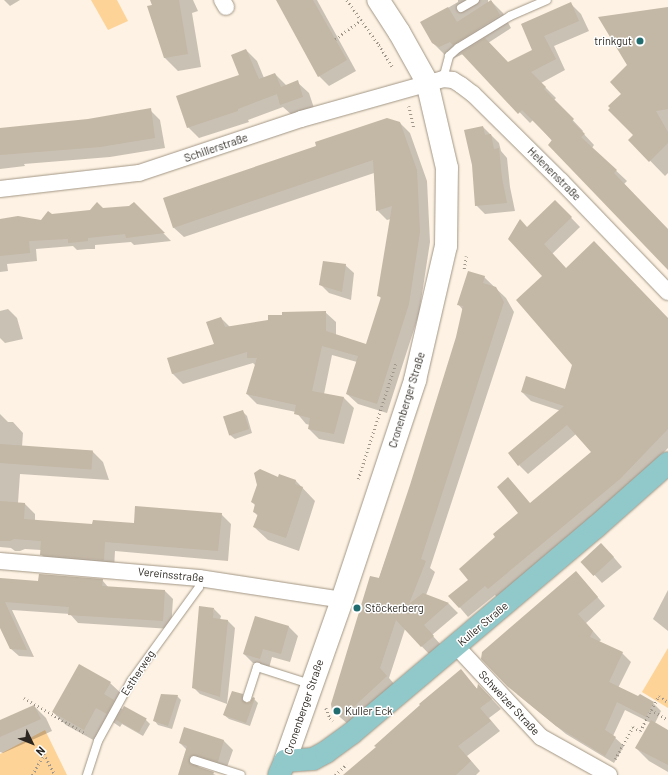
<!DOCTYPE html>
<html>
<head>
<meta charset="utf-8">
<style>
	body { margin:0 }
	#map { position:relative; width:668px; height:775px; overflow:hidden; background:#fdf2e3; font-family:Barlow,sans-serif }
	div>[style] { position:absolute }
	.green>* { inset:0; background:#fdd398 }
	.shadow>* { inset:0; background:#0003 }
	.building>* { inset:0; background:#c3b7a5; transform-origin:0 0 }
	.path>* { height:2.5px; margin-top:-1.25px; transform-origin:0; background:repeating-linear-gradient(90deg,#a0978c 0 1px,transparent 0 4px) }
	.roads { filter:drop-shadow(0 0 1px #a29685) drop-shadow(0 0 1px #a29685) }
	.service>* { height:8px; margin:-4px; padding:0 4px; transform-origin:4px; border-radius:4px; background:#fff }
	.minor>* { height:16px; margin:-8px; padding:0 8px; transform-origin:8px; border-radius:8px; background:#fff }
	.secondary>* { height:22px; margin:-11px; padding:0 11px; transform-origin:11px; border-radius:11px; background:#fff }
	.primary>* { height:22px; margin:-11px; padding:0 11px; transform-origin:11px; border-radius:11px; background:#91c8ca }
	.dots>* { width:11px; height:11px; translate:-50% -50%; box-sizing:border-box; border:2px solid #fff; border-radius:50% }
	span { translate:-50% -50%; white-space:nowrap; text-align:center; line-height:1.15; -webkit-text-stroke:3px #fff; paint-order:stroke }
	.poi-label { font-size:11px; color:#2b261f }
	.right { translate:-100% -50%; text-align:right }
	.left { translate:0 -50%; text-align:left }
	.street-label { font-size:11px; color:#2b261f }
	.north { position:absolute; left:12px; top:723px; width:40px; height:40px; -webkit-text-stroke:3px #fff; paint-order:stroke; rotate:133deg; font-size:11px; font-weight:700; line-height:16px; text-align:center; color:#2b261f }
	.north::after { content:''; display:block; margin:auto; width:14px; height:18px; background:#2b261f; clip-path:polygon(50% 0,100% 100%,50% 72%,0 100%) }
</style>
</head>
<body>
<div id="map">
	<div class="green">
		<i style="clip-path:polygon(91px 0,117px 0,128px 21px,108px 30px)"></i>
		<i style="clip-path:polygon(668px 648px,668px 708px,642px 692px)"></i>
		<i style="clip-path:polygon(45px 730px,67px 775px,0 775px,0 754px)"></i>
	</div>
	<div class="shadow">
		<i style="clip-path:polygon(4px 0,20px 0,10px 6px)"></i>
		<i style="clip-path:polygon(151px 0,193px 0,198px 11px,192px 13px,201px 67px,178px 71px,165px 58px)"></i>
		<i style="clip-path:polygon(277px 0,317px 0,356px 71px,329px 86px,319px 76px)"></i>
		<i style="clip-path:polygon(458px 0,488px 0,488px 3px,491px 1px,503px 13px,511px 28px,488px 43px,508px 63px,533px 51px,522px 24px,571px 4px,581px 14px,589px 31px,554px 46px,565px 70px,541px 83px,556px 98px,554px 100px,583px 131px,582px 132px,594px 145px,592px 148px,627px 181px,624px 184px,668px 230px,668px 268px,533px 120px,530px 123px,463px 54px,452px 59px,445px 55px,433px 43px,422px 23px,458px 2px)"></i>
		<i style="clip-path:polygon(668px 8px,668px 173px,665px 176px,630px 140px,634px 135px,622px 94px,628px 66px)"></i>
		<i style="clip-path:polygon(246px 50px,257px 61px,264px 78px,275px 74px,287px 86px,297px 82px,309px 93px,314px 108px,293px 116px,283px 107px,248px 120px,249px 122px,199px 138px,188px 127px,241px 76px)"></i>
		<i style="clip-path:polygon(150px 110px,160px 120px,165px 148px,110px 157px,24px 164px,25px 166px,0 169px,0 129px,88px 120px)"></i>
		<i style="clip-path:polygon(400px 123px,410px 133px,427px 181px,430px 242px,419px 314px,387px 413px,358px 404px,347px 394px,357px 362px,332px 355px,324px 394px,344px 398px,354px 408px,344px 444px,319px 439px,309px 429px,310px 425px,306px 424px,296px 412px,257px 404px,247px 394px,256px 366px,253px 363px,183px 384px,173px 374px,169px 359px,216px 344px,221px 318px,230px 327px,325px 312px,336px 322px,336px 335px,367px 345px,382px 299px,379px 296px,391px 219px,387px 220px,377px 210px,374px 173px,184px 237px,173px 227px)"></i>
		<i style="clip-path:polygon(483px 127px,499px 143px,501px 151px,507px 158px,510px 187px,515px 211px,485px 214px,476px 205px,473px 165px)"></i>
		<i style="clip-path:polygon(555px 201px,580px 227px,552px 254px,566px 269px,668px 319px,668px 448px,629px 488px,498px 598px,495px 595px,468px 617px,450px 596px,469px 580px,497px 537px,530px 504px,592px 452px,576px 434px,528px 474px,519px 465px,561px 411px,531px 401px,522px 392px,565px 390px,574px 365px,528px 228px)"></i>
		<i style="clip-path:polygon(134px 203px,171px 241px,134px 245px,131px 242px,95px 245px,95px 249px,88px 249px,77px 250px,73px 246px,36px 249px,37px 261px,7px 264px,8px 271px,0 272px,0 219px,42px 221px,52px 215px,130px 207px)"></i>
		<i style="clip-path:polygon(345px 265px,354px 273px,351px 300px,329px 293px,320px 284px)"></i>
		<i style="clip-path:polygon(484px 277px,506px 298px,514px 312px,430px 568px,435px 572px,426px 595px,449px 604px,458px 613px,432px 635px,442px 646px,431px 656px,405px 629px,389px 678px,396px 686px,349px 725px,333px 711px,411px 486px,457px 338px,463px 310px,458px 304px)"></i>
		<i style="clip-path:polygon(8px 309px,17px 318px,23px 339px,5px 343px,0 338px,0 311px)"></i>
		<i style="clip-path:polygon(242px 411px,247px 416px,252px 433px,235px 439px,230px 435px,225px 417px)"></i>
		<i style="clip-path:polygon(0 414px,8px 422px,13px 422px,23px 433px,22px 447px,92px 451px,103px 462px,109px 480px,20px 474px,18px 503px,25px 504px,35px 514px,35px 521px,93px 525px,135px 524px,221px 514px,231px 524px,228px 561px,115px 551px,114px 570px,51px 565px,41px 554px,41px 550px,25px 549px,20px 551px,15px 551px,11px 548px,0 547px)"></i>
		<i style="clip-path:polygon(279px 478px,296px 481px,315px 501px,299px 551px,268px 540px,254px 527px,258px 516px,254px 512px,256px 506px,252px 502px)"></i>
		<i style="clip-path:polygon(610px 553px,622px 567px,602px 583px,582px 561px)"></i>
		<i style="clip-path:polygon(0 579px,39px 582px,102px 580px,109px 588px,165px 591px,173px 599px,171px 629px,78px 623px,70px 614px,12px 610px,34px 657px,19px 656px,10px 648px,0 625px)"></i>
		<i style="clip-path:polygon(584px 581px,605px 606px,586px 623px,601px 640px,599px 642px,622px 653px,631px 662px,618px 688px,653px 703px,661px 711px,655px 723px,668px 731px,668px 772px,649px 761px,636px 748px,651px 723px,625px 710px,613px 736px,624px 746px,614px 763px,566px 734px,517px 694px)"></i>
		<i style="clip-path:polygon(668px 590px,668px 631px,653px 619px)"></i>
		<i style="clip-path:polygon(214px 609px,221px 616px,220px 620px,228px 621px,235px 628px,227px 704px,200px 694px,193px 687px)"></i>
		<i style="clip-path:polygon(256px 617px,289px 627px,298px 636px,290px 662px,272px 657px,269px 668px,253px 663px,244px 654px)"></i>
		<i style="clip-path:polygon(461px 671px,478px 690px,487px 694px,501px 709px,489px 718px,500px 731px,467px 756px,480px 771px,476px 775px,360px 775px)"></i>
		<i style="clip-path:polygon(110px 683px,124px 696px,118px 705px,123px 710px,146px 720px,150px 724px,143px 736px,122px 724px,120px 727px,110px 720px,97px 742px,66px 725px,53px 712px)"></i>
		<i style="clip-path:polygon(242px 695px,246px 699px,246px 704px,251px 703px,254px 699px,258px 703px,250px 726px,229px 719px,224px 715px)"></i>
		<i style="clip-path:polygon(177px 696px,181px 700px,172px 729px,158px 725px,154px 720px)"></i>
		<i style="clip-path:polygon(34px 706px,46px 718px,52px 731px,3px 753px,0 752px,0 721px)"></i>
		<i style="clip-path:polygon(185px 728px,224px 741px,233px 750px,226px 770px,202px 763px,197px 768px,216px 775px,179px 775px,187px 750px,180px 743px)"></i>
	</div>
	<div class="building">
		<i style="clip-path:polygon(150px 0,179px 0,188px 54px,164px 58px,147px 6px,152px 5px)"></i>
		<i style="clip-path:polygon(276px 0,313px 0,347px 60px,318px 77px)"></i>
		<i style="clip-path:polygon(491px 0,500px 15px,453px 45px,450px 42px,439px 47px,432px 43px,420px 22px,448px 7px,457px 22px)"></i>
		<i style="clip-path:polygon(571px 2px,579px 21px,544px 36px,556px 59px,531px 72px,546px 87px,544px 89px,574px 119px,572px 121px,585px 134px,581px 137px,617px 170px,614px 173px,668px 229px,668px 270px,548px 145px,552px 140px,522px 110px,518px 114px,461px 53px,485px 38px,508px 62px,532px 50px,521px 24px)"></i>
		<i style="clip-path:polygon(668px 7px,668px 109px,656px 111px,668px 132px,668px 143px,649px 162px,628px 140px,633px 135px,608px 110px,610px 108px,608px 106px,621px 94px,610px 82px,627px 65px,598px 17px)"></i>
		<i style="clip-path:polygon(246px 49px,259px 79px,275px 73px,281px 87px,298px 80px,303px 97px,280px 105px,277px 94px,238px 109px,238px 111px,187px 128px,176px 96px,239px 75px,231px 55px)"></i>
		<i style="clip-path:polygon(151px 108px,155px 138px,100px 147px,0 155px,0 128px,88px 119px)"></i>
		<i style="clip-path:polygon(387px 118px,400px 122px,417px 170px,420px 232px,409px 304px,377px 404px,346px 394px,358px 356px,322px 346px,312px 391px,344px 397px,334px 434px,308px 429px,310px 418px,294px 414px,296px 405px,246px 394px,257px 358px,247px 358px,247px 352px,172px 374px,167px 358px,214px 344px,206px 322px,221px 317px,225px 327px,268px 320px,268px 315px,282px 315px,282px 312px,326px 311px,326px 331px,366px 344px,381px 297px,377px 296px,392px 206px,376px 211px,373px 160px,173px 228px,163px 198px,316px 146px,315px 142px)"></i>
		<i style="clip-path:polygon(483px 126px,485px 135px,491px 134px,494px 149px,499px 148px,502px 178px,507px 203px,475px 206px,472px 165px,464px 130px)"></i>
		<i style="clip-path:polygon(555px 200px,572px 217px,544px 244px,566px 268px,594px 241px,668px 318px,668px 429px,620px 479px,488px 589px,485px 586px,459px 608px,448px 596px,468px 580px,459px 569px,495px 537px,493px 534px,518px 513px,497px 487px,508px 477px,530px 503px,591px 452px,567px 425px,518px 466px,508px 453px,564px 406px,521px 392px,526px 376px,565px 389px,572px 365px,516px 300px,542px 276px,508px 239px,520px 219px,527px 227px)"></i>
		<i style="clip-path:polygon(97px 202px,103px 208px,129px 206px,134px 202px,165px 233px,126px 238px,125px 234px,88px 238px,88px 241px,79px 242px,68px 243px,68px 239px,29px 241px,30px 253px,0 256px,0 219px,18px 216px,41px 220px,48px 211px,52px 214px,90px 210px)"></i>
		<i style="clip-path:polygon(323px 261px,346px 264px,342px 292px,319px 285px)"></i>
		<i style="clip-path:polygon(468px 271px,485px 276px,483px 283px,496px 287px,504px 302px,421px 559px,426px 561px,409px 604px,423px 593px,449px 603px,424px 625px,434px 636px,421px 647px,396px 620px,380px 668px,387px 676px,346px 714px,338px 716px,332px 711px,331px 704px,370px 576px,379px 578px,410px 485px,456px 337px,463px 306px,457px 305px)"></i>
		<i style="left:243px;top:410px;width:20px;height:21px;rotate:72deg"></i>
		<i style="left:0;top:444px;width:93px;height:19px;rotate:4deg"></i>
		<i style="clip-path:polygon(260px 469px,278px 477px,279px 474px,296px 480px,295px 484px,303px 487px,286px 538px,253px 527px,258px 514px,253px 512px,255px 504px,251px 502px,257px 485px,254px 473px)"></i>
		<i style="clip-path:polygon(0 501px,25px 503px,24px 519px,92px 524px,93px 520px,134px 523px,135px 506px,222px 513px,218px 551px,105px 542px,104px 560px,40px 555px,41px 541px,14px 539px,10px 541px,0 541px)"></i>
		<i style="left:601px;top:543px;width:19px;height:28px;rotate:47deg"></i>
		<i style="clip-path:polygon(576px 571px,598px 597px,578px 614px,593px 631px,590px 637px,623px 652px,609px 682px,638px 696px,640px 694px,654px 702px,646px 717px,617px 702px,605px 730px,616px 737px,605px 756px,556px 726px,507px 686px,481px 659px,482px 652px)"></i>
		<i style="clip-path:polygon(39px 574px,103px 579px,102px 586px,165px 590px,163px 621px,68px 615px,69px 607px,5px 602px,27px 650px,10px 649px,0 628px,0 578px,38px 581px)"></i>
		<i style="clip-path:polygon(199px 606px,214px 608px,213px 618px,228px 620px,220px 697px,192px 688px)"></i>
		<i style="clip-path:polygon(255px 616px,289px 626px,281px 654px,263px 649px,260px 659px,243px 654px)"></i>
		<i style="clip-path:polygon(79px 664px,111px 682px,104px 694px,114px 700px,107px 714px,96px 708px,84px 730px,52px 712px)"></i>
		<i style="clip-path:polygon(461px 669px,477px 689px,478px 684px,492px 699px,480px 708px,491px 721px,458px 746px,471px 761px,456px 775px,343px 775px,376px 747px,374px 746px,420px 705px,419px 704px)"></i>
		<i style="clip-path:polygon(232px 691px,243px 694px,242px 700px,246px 703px,250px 702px,253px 697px,255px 698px,246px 723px,223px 715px)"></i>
		<i style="clip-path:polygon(161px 694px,178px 695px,168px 726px,153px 721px)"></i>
		<i style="clip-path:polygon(34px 705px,41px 719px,0 737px,0 720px)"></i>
		<i style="left:124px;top:706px;width:26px;height:16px;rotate:29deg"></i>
		<i style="clip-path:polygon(651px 720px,668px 730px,668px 765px,635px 748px)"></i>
		<i style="clip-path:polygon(184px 727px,224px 740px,218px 762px,195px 755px,191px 756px,189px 759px,190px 764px,214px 772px,213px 775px,178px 775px,187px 746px,179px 743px)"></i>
	</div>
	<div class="path">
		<i style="left:347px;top:0;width:55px;rotate:54.6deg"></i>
		<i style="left:379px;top:45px;width:2px;rotate:-27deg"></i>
		<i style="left:335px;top:39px;width:32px;rotate:-36deg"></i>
		<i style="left:379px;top:45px;width:26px;rotate:58deg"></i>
		<i style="left:409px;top:106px;width:22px;rotate:77deg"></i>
		<i style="left:464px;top:269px;width:13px;rotate:-81deg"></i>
		<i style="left:358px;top:479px;width:123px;rotate:-72deg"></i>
		<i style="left:24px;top:698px;width:72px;rotate:30.1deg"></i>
		<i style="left:326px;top:708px;width:11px;rotate:68deg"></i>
		<i style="left:330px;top:718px;width:4px;rotate:45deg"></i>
		<i style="left:651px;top:710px;width:20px;rotate:30deg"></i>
		<i style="left:44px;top:754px;width:24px;rotate:62deg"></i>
		<i style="left:615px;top:759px;width:37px;rotate:-61deg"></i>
		<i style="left:633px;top:727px;width:8px;rotate:30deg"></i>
		<i style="left:640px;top:731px;width:40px;rotate:-62deg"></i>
		<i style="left:659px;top:696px;width:11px;rotate:34deg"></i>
		<i style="left:32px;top:775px;width:24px;rotate:-60deg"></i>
		<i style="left:335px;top:775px;width:16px;rotate:-43deg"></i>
	</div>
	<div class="roads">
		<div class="service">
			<i style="left:461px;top:8px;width:16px;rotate:-30deg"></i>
			<i style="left:443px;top:79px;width:24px;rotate:-75deg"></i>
			<i style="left:449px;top:56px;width:12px;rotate:-42deg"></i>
			<i style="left:458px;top:48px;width:61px;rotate:-31.6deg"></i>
			<i style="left:510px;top:16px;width:40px;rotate:-23.4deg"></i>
			<i style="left:247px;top:698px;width:33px;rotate:-72deg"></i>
			<i style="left:257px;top:667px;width:56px;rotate:17.8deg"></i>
			<i style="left:194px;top:760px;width:49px;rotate:17.7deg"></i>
			<i style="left:87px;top:775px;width:36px;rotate:-72deg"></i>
			<i style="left:98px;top:741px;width:68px;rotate:-61.2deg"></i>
			<i style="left:131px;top:681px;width:116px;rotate:-54.1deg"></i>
			<i style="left:199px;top:587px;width:9px;rotate:-90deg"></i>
		</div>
		<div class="minor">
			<i style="left:222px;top:0;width:8px;rotate:60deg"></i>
			<i style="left:0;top:189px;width:140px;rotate:-6.6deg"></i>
			<i style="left:139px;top:173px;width:171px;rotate:-18.4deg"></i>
			<i style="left:301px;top:119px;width:148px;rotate:-15.7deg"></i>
			<i style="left:443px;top:79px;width:10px;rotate:6deg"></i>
			<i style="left:453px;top:80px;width:9px;rotate:32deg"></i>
			<i style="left:461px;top:85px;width:15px;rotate:37deg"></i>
			<i style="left:473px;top:94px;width:124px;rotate:44.7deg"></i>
			<i style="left:561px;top:181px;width:154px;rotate:46.1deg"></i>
			<i style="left:0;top:561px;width:200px;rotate:4.9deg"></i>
			<i style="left:199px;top:578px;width:145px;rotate:8.7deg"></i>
			<i style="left:456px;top:646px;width:125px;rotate:47deg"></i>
			<i style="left:541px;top:737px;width:78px;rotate:29.2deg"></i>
		</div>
		<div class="secondary">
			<i style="left:285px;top:761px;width:171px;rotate:-70.5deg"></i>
			<i style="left:342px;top:600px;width:232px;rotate:-71.6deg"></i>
			<i style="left:415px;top:380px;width:138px;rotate:-77deg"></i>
			<i style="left:446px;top:246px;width:78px;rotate:-89.3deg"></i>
			<i style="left:447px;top:168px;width:88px;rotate:-103.1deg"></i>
			<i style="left:427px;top:82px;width:57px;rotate:-119.2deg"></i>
			<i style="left:399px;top:32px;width:38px;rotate:-123deg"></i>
		</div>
		<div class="primary">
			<i style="left:279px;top:775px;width:15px;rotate:-67deg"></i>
			<i style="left:285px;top:761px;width:28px;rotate:-4deg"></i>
			<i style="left:313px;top:759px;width:15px;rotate:-28deg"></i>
			<i style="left:326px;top:752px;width:32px;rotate:-36deg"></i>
			<i style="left:352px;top:733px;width:319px;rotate:-40.2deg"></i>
			<i style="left:596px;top:527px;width:96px;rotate:-41.6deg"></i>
		</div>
	</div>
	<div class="dots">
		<i style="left:640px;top:41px;background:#206c6f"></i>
		<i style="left:357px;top:608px;background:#206c6f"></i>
		<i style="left:337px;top:711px;background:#206c6f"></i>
	</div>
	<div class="poi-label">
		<span class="right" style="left:632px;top:41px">trinkgut</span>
		<span class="left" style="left:365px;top:608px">Stöckerberg</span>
		<span class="left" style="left:345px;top:711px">Kuller Eck</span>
	</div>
	<div class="street-label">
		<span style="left:216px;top:148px;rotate:-19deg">Schillerstraße</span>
		<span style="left:554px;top:174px;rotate:45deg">Helenenstraße</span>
		<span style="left:407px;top:400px;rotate:-73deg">Cronenberger Straße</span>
		<span style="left:171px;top:575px;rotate:6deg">Vereinsstraße</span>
		<span style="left:483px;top:624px;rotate:-40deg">Kuller Straße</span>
		<span style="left:138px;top:673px;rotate:-57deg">Estherweg</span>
		<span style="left:509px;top:703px;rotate:47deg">Schweizer Straße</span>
		<span style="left:304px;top:707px;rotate:-71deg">Cronenberger Straße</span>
	</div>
	<div class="north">N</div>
</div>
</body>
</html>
